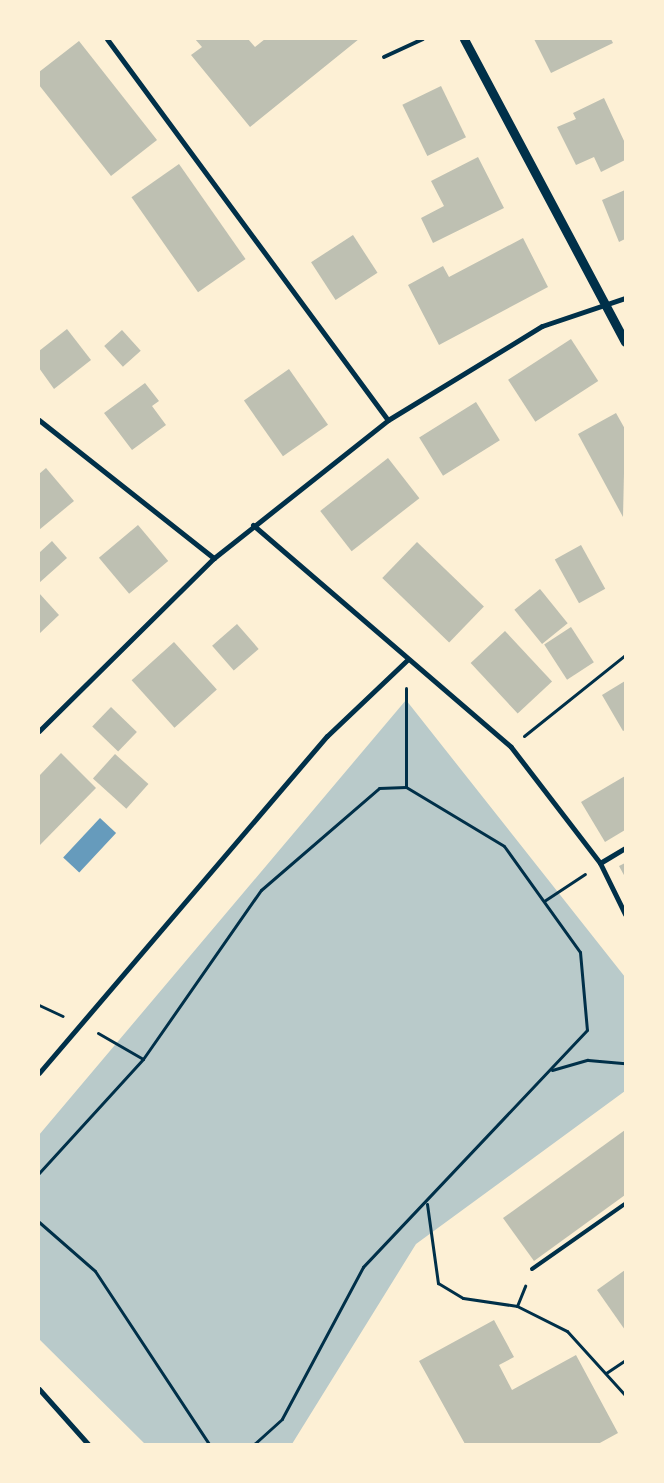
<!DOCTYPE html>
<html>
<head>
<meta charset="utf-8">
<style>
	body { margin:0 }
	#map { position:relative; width:664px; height:1483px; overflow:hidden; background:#fdf0d5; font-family:Mulish,sans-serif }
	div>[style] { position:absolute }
	.green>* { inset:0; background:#b9caca }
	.water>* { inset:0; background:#669bbc; transform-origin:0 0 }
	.building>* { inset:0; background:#bec0b2; transform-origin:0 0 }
	.path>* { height:3px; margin:-1.5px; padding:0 1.5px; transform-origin:1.5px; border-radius:1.5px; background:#003049 }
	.service>* { height:4px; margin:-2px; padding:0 2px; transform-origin:2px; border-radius:2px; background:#003049 }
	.minor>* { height:5px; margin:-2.5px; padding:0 2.5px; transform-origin:2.5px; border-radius:2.5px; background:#003049 }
	.tertiary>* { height:9px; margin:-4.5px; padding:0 4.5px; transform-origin:4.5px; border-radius:4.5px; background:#003049 }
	span { translate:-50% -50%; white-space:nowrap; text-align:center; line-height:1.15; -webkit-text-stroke:5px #fdf0d5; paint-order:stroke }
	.frame { position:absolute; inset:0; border:40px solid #fdf0d5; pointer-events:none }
</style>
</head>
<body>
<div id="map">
	<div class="green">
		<i style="clip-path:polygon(406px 700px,625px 977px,625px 1091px,416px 1244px,292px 1444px,145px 1444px,39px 1339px,39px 1135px)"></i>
	</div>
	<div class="water">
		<i style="left:100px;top:818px;width:22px;height:54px;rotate:43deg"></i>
	</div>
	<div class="building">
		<i style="clip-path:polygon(195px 39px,248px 39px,255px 47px,265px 39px,359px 39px,250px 127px,191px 55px,202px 47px)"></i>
		<i style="clip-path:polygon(534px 39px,611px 39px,613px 43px,551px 73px)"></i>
		<i style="clip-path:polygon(79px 41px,157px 140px,111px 176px,39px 85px,39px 72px)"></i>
		<i style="left:441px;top:86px;width:57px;height:43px;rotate:64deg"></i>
		<i style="clip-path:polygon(604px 98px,625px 143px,625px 160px,601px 172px,594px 157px,576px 165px,557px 127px,576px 119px,573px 113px)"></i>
		<i style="clip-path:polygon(478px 157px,504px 208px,433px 243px,421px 218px,444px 206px,431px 181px)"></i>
		<i style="left:179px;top:164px;width:116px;height:58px;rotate:55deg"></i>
		<i style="clip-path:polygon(625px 190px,625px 239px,619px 242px,602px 200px)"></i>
		<i style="left:353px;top:235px;width:45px;height:50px;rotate:57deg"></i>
		<i style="clip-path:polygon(523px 238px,548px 287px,439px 345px,408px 285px,443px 266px,449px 277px)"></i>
		<i style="clip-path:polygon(67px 329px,91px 360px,54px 389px,39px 368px,39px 351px)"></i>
		<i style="left:122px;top:330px;width:28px;height:24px;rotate:48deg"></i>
		<i style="left:571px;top:339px;width:50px;height:75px;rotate:57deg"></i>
		<i style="left:289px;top:369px;width:68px;height:55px;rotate:55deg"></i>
		<i style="clip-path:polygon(145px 383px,159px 401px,152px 406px,166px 425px,132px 450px,104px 413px)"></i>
		<i style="left:476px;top:402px;width:45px;height:67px;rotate:58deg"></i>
		<i style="clip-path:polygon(616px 413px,625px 429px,623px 517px,578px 434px)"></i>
		<i style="left:388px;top:458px;width:51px;height:86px;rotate:52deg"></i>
		<i style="clip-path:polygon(46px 468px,74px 501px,39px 530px,39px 474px)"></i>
		<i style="left:138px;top:525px;width:47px;height:51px;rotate:50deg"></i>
		<i style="clip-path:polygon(52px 541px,67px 558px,39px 583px,39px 553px)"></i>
		<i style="left:417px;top:542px;width:93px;height:50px;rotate:44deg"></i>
		<i style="left:581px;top:545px;width:50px;height:30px;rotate:61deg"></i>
		<i style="left:540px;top:589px;width:44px;height:33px;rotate:51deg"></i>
		<i style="clip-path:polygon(39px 593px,59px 615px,39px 634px)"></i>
		<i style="left:237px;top:624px;width:33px;height:33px;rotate:49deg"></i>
		<i style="left:571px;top:627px;width:42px;height:32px;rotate:57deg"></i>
		<i style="left:505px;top:631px;width:69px;height:47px;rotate:47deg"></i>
		<i style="left:174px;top:642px;width:64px;height:57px;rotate:48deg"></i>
		<i style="clip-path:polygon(625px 681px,625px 730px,623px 731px,602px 695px)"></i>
		<i style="left:111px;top:707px;width:36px;height:27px;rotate:44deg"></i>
		<i style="clip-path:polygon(61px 753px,96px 788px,39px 846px,39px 776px)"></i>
		<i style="left:115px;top:754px;width:45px;height:33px;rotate:42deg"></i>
		<i style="clip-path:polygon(625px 776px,625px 830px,605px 842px,581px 802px)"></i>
		<i style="clip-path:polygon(625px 863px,625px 877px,619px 866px)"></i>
		<i style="clip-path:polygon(625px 1130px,625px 1195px,534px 1261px,503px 1218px)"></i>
		<i style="clip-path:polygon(625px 1270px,625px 1330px,597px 1290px)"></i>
		<i style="clip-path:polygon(494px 1320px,514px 1357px,499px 1365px,512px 1390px,576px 1355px,618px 1433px,598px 1444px,465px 1444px,419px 1361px)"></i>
	</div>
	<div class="path">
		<i style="left:524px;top:736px;width:129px;rotate:-38.7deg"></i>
		<i style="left:406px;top:787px;width:99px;rotate:-90deg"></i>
		<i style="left:544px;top:901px;width:49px;rotate:-33.4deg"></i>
		<i style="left:39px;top:1005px;width:26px;rotate:25deg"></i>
		<i style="left:98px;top:1033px;width:52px;rotate:30deg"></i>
		<i style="left:552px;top:1070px;width:37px;rotate:-16deg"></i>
		<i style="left:588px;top:1060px;width:37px;rotate:5deg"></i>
		<i style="left:39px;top:1173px;width:154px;rotate:-47.6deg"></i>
		<i style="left:143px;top:1059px;width:206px;rotate:-55.1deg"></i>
		<i style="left:261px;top:890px;width:156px;rotate:-40.8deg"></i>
		<i style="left:379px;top:788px;width:27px;rotate:-2deg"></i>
		<i style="left:406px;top:787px;width:114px;rotate:31deg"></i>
		<i style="left:504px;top:846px;width:130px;rotate:54.4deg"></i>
		<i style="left:580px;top:952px;width:78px;rotate:84.9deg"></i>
		<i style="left:587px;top:1030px;width:326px;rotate:133.4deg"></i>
		<i style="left:363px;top:1267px;width:172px;rotate:118.1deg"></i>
		<i style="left:282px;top:1419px;width:38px;rotate:138deg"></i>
		<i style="left:427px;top:1204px;width:80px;rotate:82.1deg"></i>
		<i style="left:438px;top:1283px;width:29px;rotate:31deg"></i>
		<i style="left:463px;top:1298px;width:55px;rotate:8.4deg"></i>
		<i style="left:517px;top:1306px;width:56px;rotate:26.6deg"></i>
		<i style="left:567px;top:1331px;width:86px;rotate:47.8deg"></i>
		<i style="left:39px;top:1222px;width:74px;rotate:41.2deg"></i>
		<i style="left:95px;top:1271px;width:207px;rotate:56.6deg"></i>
		<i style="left:517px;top:1306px;width:22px;rotate:-68deg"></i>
		<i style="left:606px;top:1373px;width:23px;rotate:-34deg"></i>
	</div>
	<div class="service">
		<i style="left:384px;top:57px;width:43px;rotate:-24.8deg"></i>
		<i style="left:532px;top:1269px;width:113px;rotate:-35deg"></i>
	</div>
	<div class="minor">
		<i style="left:107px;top:39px;width:473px;rotate:53.6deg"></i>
		<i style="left:39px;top:420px;width:223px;rotate:38.3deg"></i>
		<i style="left:253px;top:525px;width:340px;rotate:40.7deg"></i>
		<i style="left:511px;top:747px;width:146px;rotate:52.5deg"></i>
		<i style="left:600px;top:863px;width:57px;rotate:63.9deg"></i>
		<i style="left:39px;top:731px;width:246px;rotate:-44.7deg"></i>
		<i style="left:214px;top:558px;width:222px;rotate:-38.4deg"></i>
		<i style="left:388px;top:420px;width:180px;rotate:-31.4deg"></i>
		<i style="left:542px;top:326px;width:88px;rotate:-18.6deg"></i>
		<i style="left:600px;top:863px;width:29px;rotate:-31deg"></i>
		<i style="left:39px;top:1073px;width:443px;rotate:-49.5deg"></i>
		<i style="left:327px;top:736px;width:110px;rotate:-43.5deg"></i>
		<i style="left:39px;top:1389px;width:74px;rotate:48.3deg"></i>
	</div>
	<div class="tertiary">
		<i style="left:464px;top:39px;width:343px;rotate:62deg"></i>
	</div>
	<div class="frame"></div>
</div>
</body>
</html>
